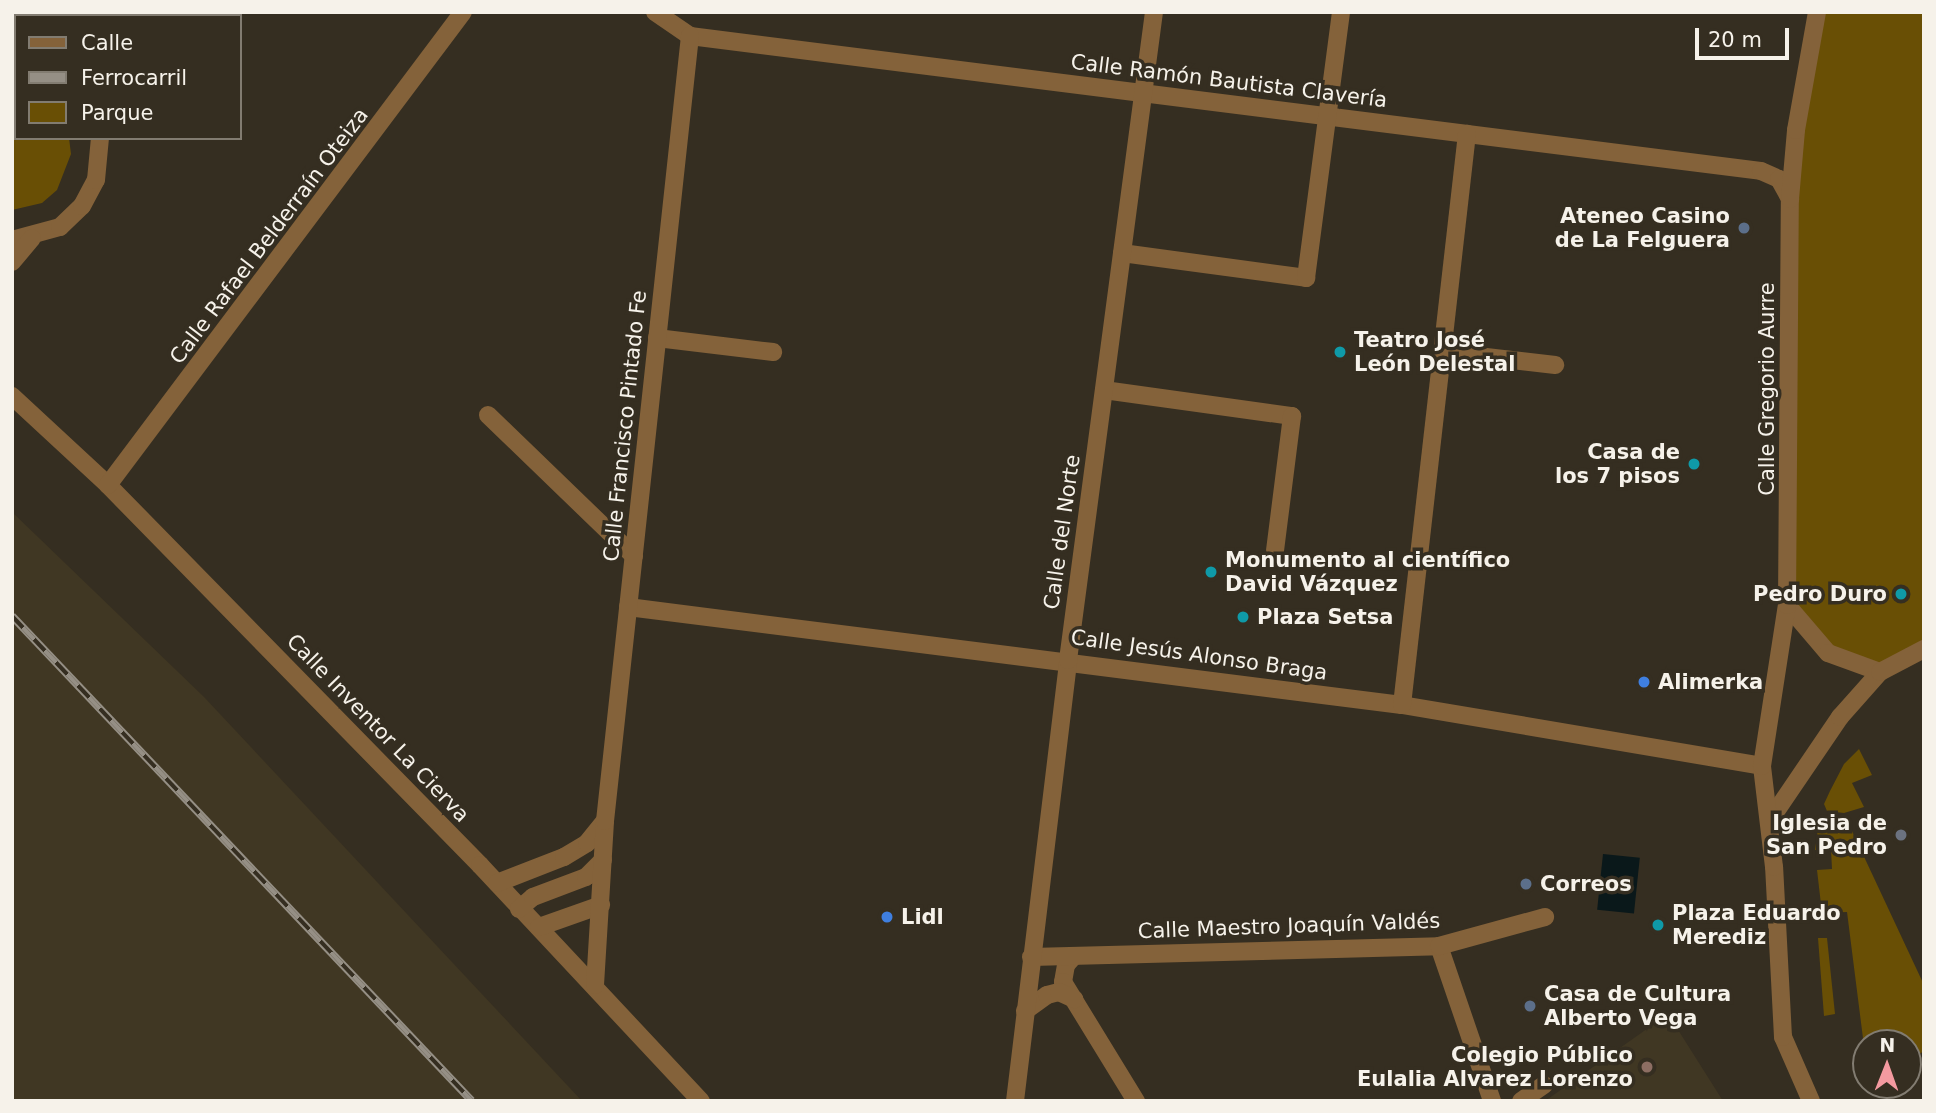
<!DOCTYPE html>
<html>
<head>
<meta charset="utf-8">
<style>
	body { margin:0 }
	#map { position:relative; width:1936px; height:1113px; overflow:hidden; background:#352e21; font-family:"DejaVu Sans",sans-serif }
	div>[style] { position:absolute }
	.built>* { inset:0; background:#403723 }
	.green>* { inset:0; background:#694f05 }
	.water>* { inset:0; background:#0a181a; transform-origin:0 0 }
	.minor>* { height:18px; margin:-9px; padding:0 9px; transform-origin:9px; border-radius:9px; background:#84623a }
	.rail>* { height:8px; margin-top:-4px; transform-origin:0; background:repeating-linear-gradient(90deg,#352e21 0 16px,#958f85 0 32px); box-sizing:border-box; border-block:2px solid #958f85 }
	.dots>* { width:19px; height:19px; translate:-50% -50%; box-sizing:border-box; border:4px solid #352e21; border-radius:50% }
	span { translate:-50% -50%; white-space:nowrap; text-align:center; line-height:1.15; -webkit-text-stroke:7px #352e21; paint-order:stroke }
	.street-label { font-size:21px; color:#f6f2ea }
	.poi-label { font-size:21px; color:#f6f2ea; font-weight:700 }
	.right { translate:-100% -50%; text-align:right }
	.left { translate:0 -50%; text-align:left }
	.frame { position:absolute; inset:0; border:14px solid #f6f2ea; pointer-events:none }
	.legend { position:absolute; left:14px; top:14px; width:228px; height:126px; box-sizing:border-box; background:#352e21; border:2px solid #827c71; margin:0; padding:9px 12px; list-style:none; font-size:21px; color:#f6f2ea }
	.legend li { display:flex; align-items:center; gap:14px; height:35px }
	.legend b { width:35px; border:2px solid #827c71 }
	.north { position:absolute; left:1852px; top:1029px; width:70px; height:70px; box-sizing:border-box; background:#352e21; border:2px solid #827c71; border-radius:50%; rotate:1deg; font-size:19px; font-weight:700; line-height:28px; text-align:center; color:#f6f2ea }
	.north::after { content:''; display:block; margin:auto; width:24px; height:32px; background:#f49aa0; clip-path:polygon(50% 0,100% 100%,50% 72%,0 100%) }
	.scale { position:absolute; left:1695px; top:28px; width:94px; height:32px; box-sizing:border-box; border:4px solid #f6f2ea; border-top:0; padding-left:9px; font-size:21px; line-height:24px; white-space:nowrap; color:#f6f2ea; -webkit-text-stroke:5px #352e21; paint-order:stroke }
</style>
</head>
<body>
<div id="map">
	<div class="built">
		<i style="clip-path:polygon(12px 512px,204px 697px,582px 1101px,12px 1101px)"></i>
		<i style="clip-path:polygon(1668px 1014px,1723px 1101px,1545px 1101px)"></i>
	</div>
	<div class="green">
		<i style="clip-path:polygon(1817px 12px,1924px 12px,1924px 649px,1880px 672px,1828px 653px,1787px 605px,1790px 199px)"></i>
		<i style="clip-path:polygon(12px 90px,16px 138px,69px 138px,71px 154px,57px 190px,42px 203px,12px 210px)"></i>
		<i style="clip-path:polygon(1859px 749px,1872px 775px,1852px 783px,1864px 807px,1844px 813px,1827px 811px,1824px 804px,1830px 791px,1844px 764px)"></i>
		<i style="clip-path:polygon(1818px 829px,1852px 831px,1924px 985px,1924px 1051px,1908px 1061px,1908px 1043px,1866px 1043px,1865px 1054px,1847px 912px,1822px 913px,1817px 870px,1832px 869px,1831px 850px,1815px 850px)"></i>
		<i style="clip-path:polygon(1818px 938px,1827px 938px,1835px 1014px,1824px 1016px)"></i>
	</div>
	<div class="water">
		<i style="left:1603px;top:854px;width:37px;height:56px;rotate:6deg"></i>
	</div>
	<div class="minor">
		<i style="left:35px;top:12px;width:4px;rotate:76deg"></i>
		<i style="left:655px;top:12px;width:42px;rotate:34.4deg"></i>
		<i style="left:690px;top:36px;width:1079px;rotate:7.18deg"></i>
		<i style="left:1761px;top:171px;width:20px;rotate:24deg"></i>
		<i style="left:1779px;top:179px;width:23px;rotate:61deg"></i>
		<i style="left:12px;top:59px;width:4px;rotate:14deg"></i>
		<i style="left:12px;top:240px;width:50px;rotate:-15.2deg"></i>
		<i style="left:60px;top:227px;width:30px;rotate:-44deg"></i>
		<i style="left:82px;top:206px;width:30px;rotate:-62deg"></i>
		<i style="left:96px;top:180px;width:42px;rotate:-84.6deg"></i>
		<i style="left:1122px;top:253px;width:186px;rotate:7.7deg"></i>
		<i style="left:1306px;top:278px;width:268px;rotate:-82.5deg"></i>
		<i style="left:12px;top:262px;width:31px;rotate:-50deg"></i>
		<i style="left:657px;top:338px;width:117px;rotate:6.9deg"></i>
		<i style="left:1443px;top:352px;width:113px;rotate:6.6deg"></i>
		<i style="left:1104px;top:390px;width:190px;rotate:7.9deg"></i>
		<i style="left:1292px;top:416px;width:135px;rotate:97.2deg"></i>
		<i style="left:12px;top:396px;width:131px;rotate:42.8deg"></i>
		<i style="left:108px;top:485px;width:532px;rotate:45.61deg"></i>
		<i style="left:480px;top:865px;width:323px;rotate:46.9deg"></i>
		<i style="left:488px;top:415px;width:203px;rotate:44deg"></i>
		<i style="left:108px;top:485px;width:591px;rotate:-53.11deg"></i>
		<i style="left:1787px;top:605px;width:63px;rotate:49.5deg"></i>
		<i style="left:1828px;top:653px;width:55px;rotate:20.1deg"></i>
		<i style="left:628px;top:607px;width:780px;rotate:7.22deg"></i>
		<i style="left:1402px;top:705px;width:365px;rotate:9.6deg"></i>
		<i style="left:1402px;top:705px;width:575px;rotate:-83.51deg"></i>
		<i style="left:1770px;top:820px;width:125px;rotate:-55.8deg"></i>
		<i style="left:1840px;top:717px;width:60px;rotate:-48.4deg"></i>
		<i style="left:1880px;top:672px;width:50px;rotate:-27.6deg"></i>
		<i style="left:497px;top:883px;width:72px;rotate:-21.2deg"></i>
		<i style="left:564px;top:857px;width:27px;rotate:-31deg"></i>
		<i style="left:587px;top:843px;width:28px;rotate:-51deg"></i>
		<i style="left:519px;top:909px;width:18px;rotate:-41deg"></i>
		<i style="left:533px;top:897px;width:57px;rotate:-20.7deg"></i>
		<i style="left:586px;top:877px;width:24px;rotate:-45deg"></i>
		<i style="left:539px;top:927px;width:66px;rotate:-19.5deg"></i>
		<i style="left:1439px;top:946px;width:164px;rotate:71.1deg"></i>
		<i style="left:1074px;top:956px;width:12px;rotate:132deg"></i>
		<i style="left:1066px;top:965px;width:17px;rotate:100deg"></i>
		<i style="left:1063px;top:982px;width:140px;rotate:58.5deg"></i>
		<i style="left:1031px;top:957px;width:408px;rotate:-1.5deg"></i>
		<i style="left:1439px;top:946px;width:110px;rotate:-15.3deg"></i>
		<i style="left:595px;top:985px;width:164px;rotate:-86.5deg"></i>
		<i style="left:605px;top:821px;width:790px;rotate:-83.82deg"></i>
		<i style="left:1025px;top:1011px;width:27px;rotate:-36deg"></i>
		<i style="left:1047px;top:995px;width:12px;rotate:-14deg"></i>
		<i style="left:1059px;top:992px;width:17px;rotate:25deg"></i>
		<i style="left:1015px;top:1101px;width:444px;rotate:-83.1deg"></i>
		<i style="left:1068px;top:660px;width:654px;rotate:-82.44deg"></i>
		<i style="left:1521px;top:1101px;width:28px;rotate:-35deg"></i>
		<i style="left:1811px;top:1101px;width:70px;rotate:-113.6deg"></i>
		<i style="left:1783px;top:1037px;width:170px;rotate:-93deg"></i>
		<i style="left:1774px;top:867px;width:102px;rotate:-96.8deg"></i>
		<i style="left:1762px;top:766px;width:163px;rotate:-81.2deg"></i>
		<i style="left:1787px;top:605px;width:406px;rotate:-89.6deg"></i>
		<i style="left:1790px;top:199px;width:69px;rotate:-85deg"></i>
		<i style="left:1796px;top:130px;width:120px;rotate:-79.9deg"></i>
	</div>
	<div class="rail">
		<i style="left:12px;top:616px;width:668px;rotate:46.52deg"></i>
	</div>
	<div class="dots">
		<i style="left:1744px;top:228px;background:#5c6f8a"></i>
		<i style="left:1340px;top:352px;background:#0f9aa8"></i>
		<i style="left:1694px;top:464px;background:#0f9aa8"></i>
		<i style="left:1211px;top:572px;background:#0f9aa8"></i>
		<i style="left:1901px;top:594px;background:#0f9aa8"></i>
		<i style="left:1243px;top:617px;background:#0f9aa8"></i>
		<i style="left:1644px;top:682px;background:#3f7fe0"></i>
		<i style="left:1901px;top:835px;background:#6b7280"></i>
		<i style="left:1526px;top:884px;background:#5c6f8a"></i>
		<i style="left:887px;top:917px;background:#3f7fe0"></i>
		<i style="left:1658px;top:925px;background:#0f9aa8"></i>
		<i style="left:1530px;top:1006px;background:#5c6f8a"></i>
		<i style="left:1647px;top:1067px;background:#8d6e63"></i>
	</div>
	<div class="street-label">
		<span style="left:1229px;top:81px;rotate:7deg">Calle Ramón Bautista Clavería</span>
		<span style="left:269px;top:236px;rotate:-53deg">Calle Rafael Belderraín Oteiza</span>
		<span style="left:1767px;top:389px;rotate:-90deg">Calle Gregorio Aurre</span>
		<span style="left:625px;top:426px;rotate:-84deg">Calle Francisco Pintado Fe</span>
		<span style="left:1062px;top:532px;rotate:-82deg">Calle del Norte</span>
		<span style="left:1199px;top:655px;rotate:8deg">Calle Jesús Alonso Braga</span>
		<span style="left:378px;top:728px;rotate:46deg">Calle Inventor La Cierva</span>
		<span style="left:1289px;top:926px;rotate:-2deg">Calle Maestro Joaquín Valdés</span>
	</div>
	<div class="poi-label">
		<span class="right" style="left:1730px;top:228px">Ateneo Casino<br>de La Felguera</span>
		<span class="left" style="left:1354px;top:352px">Teatro José<br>León Delestal</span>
		<span class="right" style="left:1680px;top:464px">Casa de<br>los 7 pisos</span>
		<span class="left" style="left:1225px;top:572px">Monumento al científico<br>David Vázquez</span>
		<span class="right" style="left:1887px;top:594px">Pedro Duro</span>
		<span class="left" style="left:1257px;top:617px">Plaza Setsa</span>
		<span class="left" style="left:1658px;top:682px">Alimerka</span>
		<span class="right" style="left:1887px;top:835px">Iglesia de<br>San Pedro</span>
		<span class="left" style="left:1540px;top:884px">Correos</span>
		<span class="left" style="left:1672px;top:925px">Plaza Eduardo<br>Merediz</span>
		<span class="left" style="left:901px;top:917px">Lidl</span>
		<span class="left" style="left:1544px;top:1006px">Casa de Cultura<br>Alberto Vega</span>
		<span class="right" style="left:1633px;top:1067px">Colegio Público<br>Eulalia Alvarez Lorenzo</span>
	</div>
	<div class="frame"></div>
	<ul class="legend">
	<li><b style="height:9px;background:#84623a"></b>Calle</li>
	<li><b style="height:9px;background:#958f85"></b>Ferrocarril</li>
	<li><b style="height:19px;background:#694f05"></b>Parque</li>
	</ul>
	<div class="north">N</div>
	<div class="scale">20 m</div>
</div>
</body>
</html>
